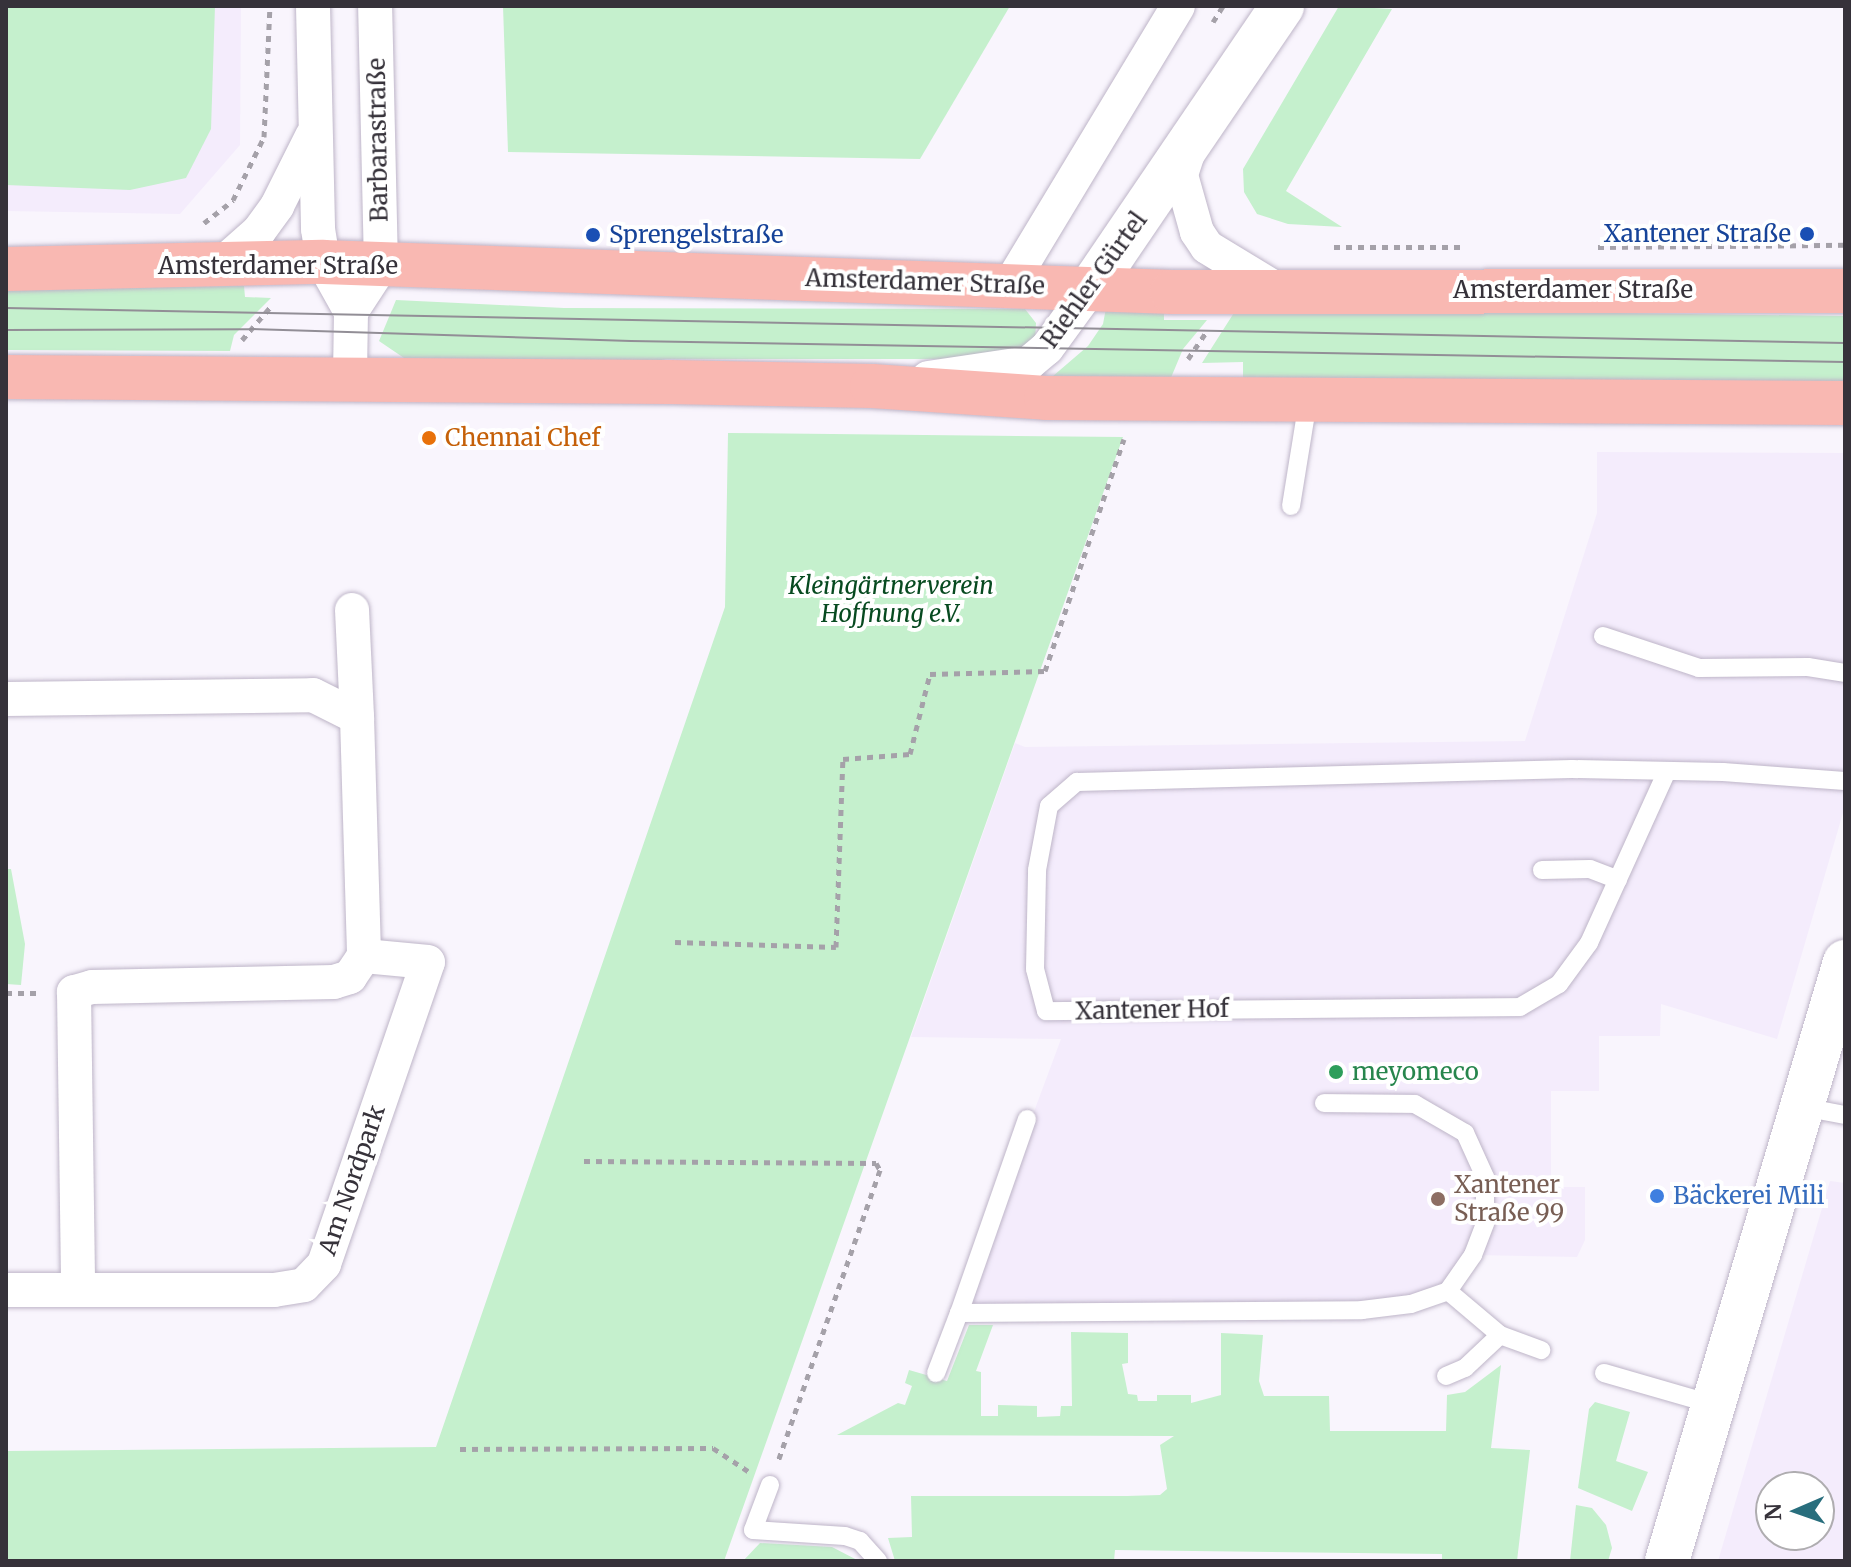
<!DOCTYPE html>
<html>
<head>
<meta charset="utf-8">
<style>
	body { margin:0 }
	#map { position:relative; width:1851px; height:1567px; overflow:hidden; background:#f9f5fd; font-family:Merriweather,serif }
	div>[style] { position:absolute }
	.built>* { inset:0; background:#f4ecfc }
	.green>* { inset:0; background:#c5f0cd }
	.path>* { height:5px; margin-top:-2.5px; transform-origin:0; background:repeating-linear-gradient(90deg,#a5a1a9 0 6px,transparent 0 12px) }
	.roads { filter:drop-shadow(0 0 2px #beb5c8) drop-shadow(0 0 2px #beb5c8) }
	.lane>* { height:18px; margin:-9px; padding:0 9px; transform-origin:9px; border-radius:9px; background:#fff }
	.street>* { height:34px; margin:-17px; padding:0 17px; transform-origin:17px; border-radius:17px; background:#fff }
	.secondary>* { height:44px; margin:-22px; padding:0 22px; transform-origin:22px; border-radius:22px; background:#fff }
	.primary>* { height:44px; margin:-22px; padding:0 22px; transform-origin:22px; border-radius:22px; background:#f9b8b2 }
	.tram>* { height:2px; margin:-1px; padding:0 1px; transform-origin:1px; border-radius:1px; background:#928e96 }
	.dots>* { width:22px; height:22px; translate:-50% -50%; box-sizing:border-box; border:4px solid #fff; border-radius:50% }
	span { translate:-50% -50%; white-space:nowrap; text-align:center; line-height:1.15; -webkit-text-stroke:8px #fff; paint-order:stroke }
	.street-label { font-size:24px; color:#36323a }
	.transit-label { font-size:24px; color:#164399 }
	.right { translate:-100% -50%; text-align:right }
	.left { translate:0 -50%; text-align:left }
	.food-label { font-size:24px; color:#c56008 }
	.park-label { font-size:24px; color:#074a20; font-style:italic }
	.leisure-label { font-size:24px; color:#27864d }
	.education-label { font-size:24px; color:#785e54 }
	.shop-label { font-size:24px; color:#366cbe }
	.frame { position:absolute; inset:0; border:8px solid #36323a; pointer-events:none }
	.north { position:absolute; left:1755px; top:1471px; width:80px; height:80px; box-sizing:border-box; background:#fff; border:2px solid #afadb0; border-radius:50%; rotate:268deg; font-size:22px; font-weight:700; line-height:32px; text-align:center; color:#36323a }
	.north::after { content:''; display:block; margin:auto; width:28px; height:36px; background:#286e7d; clip-path:polygon(50% 0,100% 100%,50% 72%,0 100%) }
</style>
</head>
<body>
<div id="map">
	<div class="built">
		<i style="clip-path:polygon(6px 6px,241px 6px,240px 145px,180px 214px,6px 211px)"></i>
		<i style="clip-path:polygon(1597px 452px,1845px 453px,1845px 806px,1777px 1039px,1661px 1004px,1660px 1036px,1599px 1036px,1599px 1091px,1551px 1091px,1551px 1187px,1585px 1187px,1585px 1240px,1577px 1257px,1474px 1255px,1448px 1291px,1409px 1304px,959px 1313px,1061px 1039px,911px 1037px,1015px 743px,1025px 747px,1525px 741px,1597px 513px)"></i>
		<i style="clip-path:polygon(evenodd,1830px 1181px,1845px 1183px,1845px 1561px,1718px 1561px,1830px 1181px,1771px 1487px,1819px 1487px,1819px 1535px,1771px 1535px,1771px 1487px)"></i>
	</div>
	<div class="green">
		<i style="clip-path:polygon(6px 6px,215px 6px,211px 129px,186px 178px,130px 190px,6px 185px)"></i>
		<i style="clip-path:polygon(503px 6px,1010px 6px,920px 159px,508px 152px)"></i>
		<i style="clip-path:polygon(1339px 6px,1392px 9px,1286px 191px,1342px 227px,1288px 224px,1257px 214px,1244px 192px,1243px 169px)"></i>
		<i style="clip-path:polygon(244px 286px,245px 297px,271px 298px,234px 335px,230px 351px,6px 350px,6px 288px)"></i>
		<i style="clip-path:polygon(396px 300px,564px 308px,1025px 309px,1036px 323px,1035px 342px,1024px 349px,981px 359px,666px 359px,629px 367px,434px 366px,404px 358px,379px 341px)"></i>
		<i style="clip-path:polygon(1164px 307px,1164px 320px,1207px 320px,1183px 349px,1170px 380px,1053px 376px,1088px 346px,1103px 324px,1106px 308px)"></i>
		<i style="clip-path:polygon(1237px 308px,1845px 316px,1845px 384px,1243px 380px,1243px 362px,1202px 363px)"></i>
		<i style="clip-path:polygon(728px 433px,1123px 437px,724px 1561px,6px 1561px,6px 1451px,436px 1447px,725px 607px)"></i>
		<i style="clip-path:polygon(6px 869px,11px 869px,25px 944px,21px 985px,6px 984px)"></i>
		<i style="clip-path:polygon(969px 1325px,993px 1325px,976px 1371px,981px 1372px,981px 1416px,998px 1416px,998px 1405px,1037px 1406px,1037px 1417px,1060px 1416px,1061px 1406px,1072px 1406px,1071px 1332px,1128px 1333px,1128px 1363px,1122px 1364px,1128px 1394px,1137px 1395px,1138px 1401px,1157px 1401px,1157px 1395px,1191px 1395px,1191px 1403px,1221px 1395px,1221px 1333px,1263px 1335px,1259px 1381px,1264px 1396px,1329px 1396px,1330px 1431px,1446px 1431px,1447px 1395px,1465px 1392px,1501px 1365px,1491px 1448px,1530px 1450px,1517px 1561px,1442px 1561px,1442px 1554px,1115px 1550px,1114px 1561px,895px 1561px,888px 1538px,912px 1537px,911px 1496px,1127px 1496px,1160px 1495px,1167px 1489px,1160px 1445px,1174px 1436px,837px 1435px,898px 1403px,905px 1405px,912px 1386px,905px 1383px,909px 1370px,947px 1381px)"></i>
		<i style="clip-path:polygon(1595px 1402px,1630px 1412px,1616px 1461px,1648px 1472px,1632px 1511px,1578px 1488px,1589px 1409px)"></i>
		<i style="clip-path:polygon(1576px 1505px,1592px 1508px,1606px 1525px,1612px 1548px,1608px 1561px,1570px 1561px)"></i>
		<i style="clip-path:polygon(760px 1543px,832px 1547px,859px 1561px,743px 1561px)"></i>
	</div>
	<div class="path">
		<i style="left:1213px;top:22px;width:19px;rotate:-58deg"></i>
		<i style="left:204px;top:223px;width:37px;rotate:-38deg"></i>
		<i style="left:233px;top:200px;width:70px;rotate:-63.8deg"></i>
		<i style="left:264px;top:137px;width:131px;rotate:-87.4deg"></i>
		<i style="left:1334px;top:247px;width:130px"></i>
		<i style="left:1598px;top:247px;width:247px;rotate:-0.5deg"></i>
		<i style="left:242px;top:340px;width:46px;rotate:-49.4deg"></i>
		<i style="left:1188px;top:359px;width:34px;rotate:-56deg"></i>
		<i style="left:675px;top:942px;width:161px;rotate:1.8deg"></i>
		<i style="left:836px;top:947px;width:188px;rotate:-87.9deg"></i>
		<i style="left:843px;top:759px;width:67px;rotate:-4.3deg"></i>
		<i style="left:910px;top:754px;width:82px;rotate:-76deg"></i>
		<i style="left:930px;top:674px;width:115px;rotate:-1.5deg"></i>
		<i style="left:1045px;top:671px;width:245px;rotate:-71.2deg"></i>
		<i style="left:6px;top:993px;width:35px"></i>
		<i style="left:584px;top:1161px;width:292px;rotate:0.4deg"></i>
		<i style="left:876px;top:1163px;width:8px;rotate:60deg"></i>
		<i style="left:880px;top:1170px;width:309px;rotate:109.3deg"></i>
		<i style="left:460px;top:1449px;width:253px;rotate:-0.2deg"></i>
		<i style="left:713px;top:1448px;width:42px;rotate:33.3deg"></i>
	</div>
	<div class="roads">
		<div class="lane">
			<i style="left:1291px;top:506px;width:106px;rotate:-80.8deg"></i>
			<i style="left:1603px;top:636px;width:101px;rotate:18.4deg"></i>
			<i style="left:1699px;top:668px;width:109px;rotate:-0.5deg"></i>
			<i style="left:1808px;top:667px;width:37px;rotate:9deg"></i>
			<i style="left:1667px;top:771px;width:189px;rotate:114.4deg"></i>
			<i style="left:1589px;top:943px;width:51px;rotate:126.2deg"></i>
			<i style="left:1559px;top:984px;width:45px;rotate:149.5deg"></i>
			<i style="left:1520px;top:1007px;width:474px;rotate:179.5deg"></i>
			<i style="left:1046px;top:1011px;width:43px;rotate:-104.7deg"></i>
			<i style="left:1035px;top:969px;width:99px;rotate:-88.8deg"></i>
			<i style="left:1037px;top:870px;width:65px;rotate:-79.4deg"></i>
			<i style="left:1049px;top:806px;width:37px;rotate:-41deg"></i>
			<i style="left:1077px;top:782px;width:495px;rotate:-1.5deg"></i>
			<i style="left:1572px;top:769px;width:151px;rotate:1.1deg"></i>
			<i style="left:1723px;top:772px;width:122px;rotate:4.2deg"></i>
			<i style="left:1542px;top:870px;width:48px;rotate:-1.2deg"></i>
			<i style="left:1590px;top:869px;width:30px;rotate:21deg"></i>
			<i style="left:1803px;top:1107px;width:43px;rotate:10.8deg"></i>
			<i style="left:1027px;top:1119px;width:206px;rotate:109.3deg"></i>
			<i style="left:959px;top:1313px;width:403px;rotate:-0.4deg"></i>
			<i style="left:1362px;top:1310px;width:49px;rotate:-7deg"></i>
			<i style="left:1411px;top:1304px;width:39px;rotate:-19deg"></i>
			<i style="left:1448px;top:1291px;width:44px;rotate:-55.2deg"></i>
			<i style="left:1473px;top:1255px;width:34px;rotate:-69deg"></i>
			<i style="left:1485px;top:1223px;width:46px;rotate:-90deg"></i>
			<i style="left:1485px;top:1177px;width:48px;rotate:-114.4deg"></i>
			<i style="left:1465px;top:1133px;width:58px;rotate:-149.9deg"></i>
			<i style="left:1415px;top:1104px;width:91px;rotate:-179.4deg"></i>
			<i style="left:1448px;top:1291px;width:68px;rotate:40.2deg"></i>
			<i style="left:1500px;top:1335px;width:44px;rotate:20.1deg"></i>
			<i style="left:936px;top:1373px;width:64px;rotate:-69deg"></i>
			<i style="left:1604px;top:1373px;width:116px;rotate:16.1deg"></i>
			<i style="left:1446px;top:1376px;width:21px;rotate:-23deg"></i>
			<i style="left:1465px;top:1368px;width:48px;rotate:-43.3deg"></i>
			<i style="left:770px;top:1485px;width:48px;rotate:110.7deg"></i>
			<i style="left:753px;top:1530px;width:92px;rotate:3.7deg"></i>
			<i style="left:845px;top:1536px;width:16px;rotate:18deg"></i>
			<i style="left:860px;top:1541px;width:27px;rotate:48deg"></i>
		</div>
		<div class="street">
			<i style="left:313px;top:6px;width:223px;rotate:88.7deg"></i>
			<i style="left:318px;top:229px;width:33px;rotate:81deg"></i>
			<i style="left:323px;top:262px;width:57px;rotate:60.8deg"></i>
			<i style="left:351px;top:312px;width:64px;rotate:90.9deg"></i>
			<i style="left:1190px;top:147px;width:29px;rotate:108deg"></i>
			<i style="left:1181px;top:175px;width:59px;rotate:74.3deg"></i>
			<i style="left:1197px;top:232px;width:18px;rotate:56deg"></i>
			<i style="left:1207px;top:247px;width:81px;rotate:31.3deg"></i>
			<i style="left:223px;top:263px;width:48px;rotate:-41.6deg"></i>
			<i style="left:259px;top:231px;width:31px;rotate:-54deg"></i>
			<i style="left:277px;top:206px;width:78px;rotate:-63.4deg"></i>
			<i style="left:1011px;top:283px;width:323px;rotate:-58.9deg"></i>
			<i style="left:351px;top:312px;width:55px;rotate:-56.9deg"></i>
			<i style="left:381px;top:266px;width:260px;rotate:-91.3deg"></i>
			<i style="left:928px;top:378px;width:102px;rotate:-8.4deg"></i>
			<i style="left:1029px;top:363px;width:23px;rotate:-40deg"></i>
			<i style="left:1047px;top:348px;width:73px;rotate:-53.9deg"></i>
			<i style="left:352px;top:610px;width:107px;rotate:87.3deg"></i>
			<i style="left:6px;top:699px;width:307px;rotate:-0.7deg"></i>
			<i style="left:313px;top:695px;width:49px;rotate:26.6deg"></i>
			<i style="left:357px;top:717px;width:239px;rotate:88.3deg"></i>
			<i style="left:6px;top:1290px;width:268px"></i>
			<i style="left:274px;top:1290px;width:30px;rotate:-9deg"></i>
			<i style="left:304px;top:1285px;width:29px;rotate:-46deg"></i>
			<i style="left:324px;top:1264px;width:319px;rotate:-71deg"></i>
			<i style="left:428px;top:962px;width:64px;rotate:-174.6deg"></i>
			<i style="left:364px;top:956px;width:25px;rotate:124deg"></i>
			<i style="left:350px;top:977px;width:17px;rotate:163deg"></i>
			<i style="left:334px;top:982px;width:242px;rotate:178.8deg"></i>
			<i style="left:92px;top:987px;width:19px;rotate:164deg"></i>
			<i style="left:74px;top:992px;width:297px;rotate:89.2deg"></i>
		</div>
		<div class="secondary">
			<i style="left:1090px;top:289px;width:342px;rotate:-55.8deg"></i>
			<i style="left:1667px;top:1561px;width:625px;rotate:-73.45deg"></i>
		</div>
		<div class="primary">
			<i style="left:6px;top:269px;width:317px;rotate:-1.3deg"></i>
			<i style="left:323px;top:262px;width:850px;rotate:2.02deg"></i>
			<i style="left:1172px;top:292px;width:673px;rotate:-0.09deg"></i>
			<i style="left:6px;top:377px;width:663px;rotate:0.43deg"></i>
			<i style="left:669px;top:382px;width:203px;rotate:1.1deg"></i>
			<i style="left:872px;top:386px;width:174px;rotate:3.9deg"></i>
			<i style="left:1046px;top:398px;width:799px;rotate:0.36deg"></i>
		</div>
	</div>
	<div class="tram">
		<i style="left:6px;top:308px;width:1839px;rotate:1.09deg"></i>
		<i style="left:6px;top:330px;width:245px;rotate:-0.2deg"></i>
		<i style="left:251px;top:329px;width:380px;rotate:1.8deg"></i>
		<i style="left:631px;top:341px;width:1214px;rotate:0.99deg"></i>
	</div>
	<div class="dots">
		<i style="left:1807px;top:234px;background:#1a4fb4"></i>
		<i style="left:593px;top:235px;background:#1a4fb4"></i>
		<i style="left:429px;top:438px;background:#e8710a"></i>
		<i style="left:1336px;top:1072px;background:#2e9e5b"></i>
		<i style="left:1657px;top:1196px;background:#3f7fe0"></i>
		<i style="left:1438px;top:1199px;background:#8d6e63"></i>
	</div>
	<div class="street-label">
		<span style="left:378px;top:140px;rotate:-91deg">Barbarastraße</span>
		<span style="left:278px;top:266px">Amsterdamer Straße</span>
		<span style="left:1094px;top:280px;rotate:-54deg">Riehler Gürtel</span>
		<span style="left:925px;top:282px;rotate:2deg">Amsterdamer Straße</span>
		<span style="left:1573px;top:290px">Amsterdamer Straße</span>
		<span style="left:1152px;top:1010px;rotate:-1deg">Xantener Hof</span>
		<span style="left:352px;top:1180px;rotate:-71deg">Am Nordpark</span>
	</div>
	<div class="transit-label">
		<span class="right" style="left:1791px;top:234px">Xantener Straße</span>
		<span class="left" style="left:609px;top:235px">Sprengelstraße</span>
	</div>
	<div class="food-label">
		<span class="left" style="left:445px;top:438px">Chennai Chef</span>
	</div>
	<div class="park-label">
		<span style="left:891px;top:600px">Kleingärtnerverein<br>Hoffnung e.V.</span>
	</div>
	<div class="leisure-label">
		<span class="left" style="left:1352px;top:1072px">meyomeco</span>
	</div>
	<div class="education-label">
		<span class="left" style="left:1454px;top:1199px">Xantener<br>Straße 99</span>
	</div>
	<div class="shop-label">
		<span class="left" style="left:1673px;top:1196px">Bäckerei Mili</span>
	</div>
	<div class="frame"></div>
	<div class="north">N</div>
</div>
</body>
</html>
